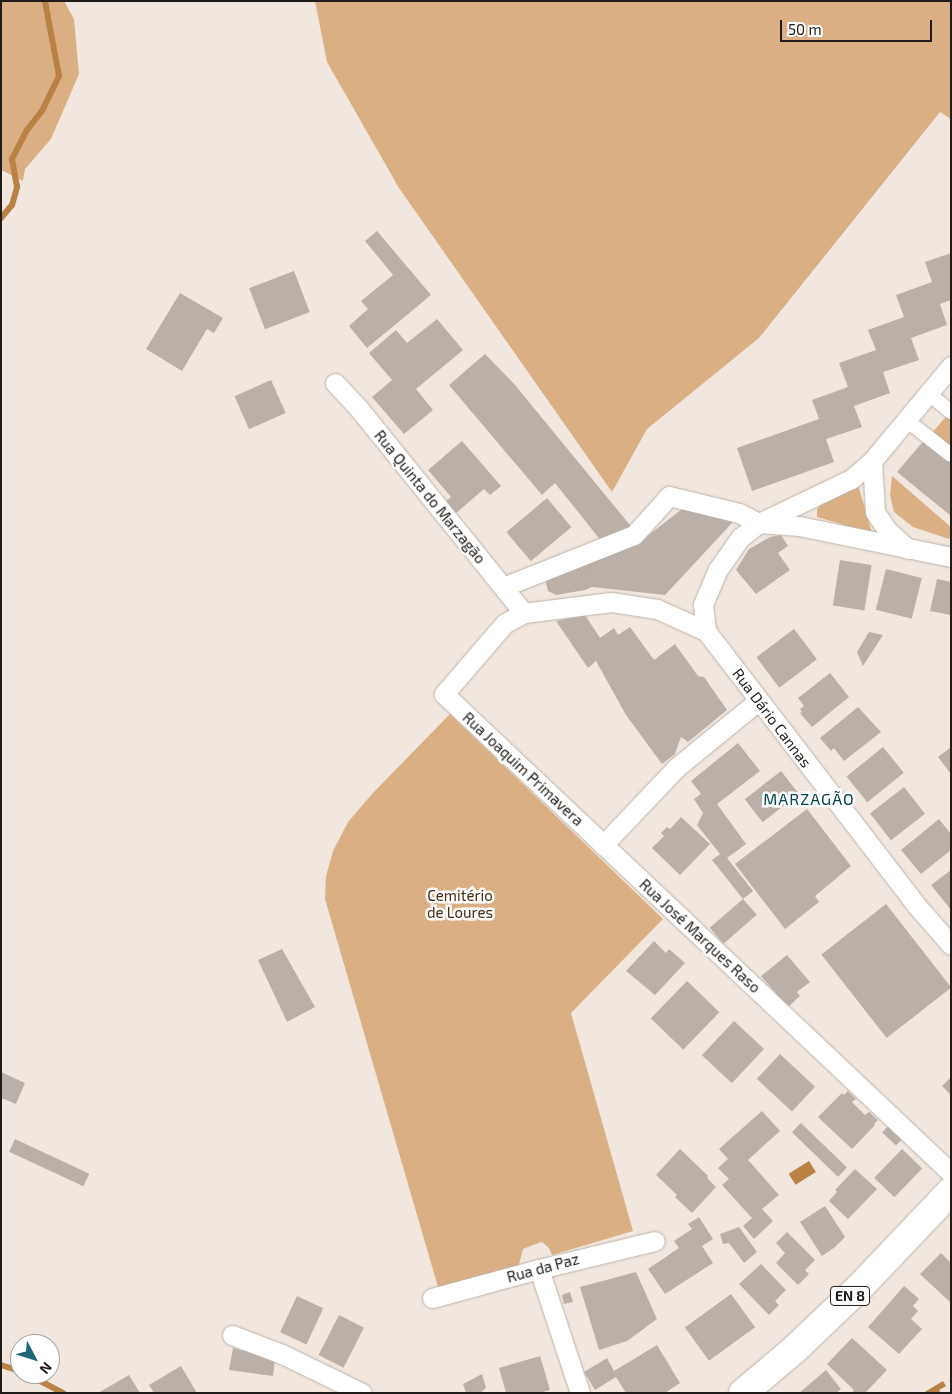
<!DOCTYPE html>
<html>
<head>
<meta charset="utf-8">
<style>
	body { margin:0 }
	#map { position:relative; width:952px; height:1394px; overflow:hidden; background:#f2e7de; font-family:"Exo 2",sans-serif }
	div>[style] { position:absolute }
	.green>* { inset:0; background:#dbaf84 }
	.water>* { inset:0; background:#ba8145; transform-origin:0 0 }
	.stream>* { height:6px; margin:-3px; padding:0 3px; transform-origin:3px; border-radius:3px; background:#ba8145 }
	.building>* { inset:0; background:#bab0a7; transform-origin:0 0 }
	.roads { filter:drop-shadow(0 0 1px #bdb3aa) drop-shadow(0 0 1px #bdb3aa) }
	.pedestrian>* { height:14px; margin:-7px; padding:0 7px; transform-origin:7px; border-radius:7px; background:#fff }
	.minor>* { height:19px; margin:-9.5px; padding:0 9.5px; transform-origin:9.5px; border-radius:9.5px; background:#fff }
	.primary>* { height:28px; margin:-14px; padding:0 14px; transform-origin:14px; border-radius:14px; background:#fff }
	span { translate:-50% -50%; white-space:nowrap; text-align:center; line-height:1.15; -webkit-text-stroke:5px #fff; paint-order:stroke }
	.shield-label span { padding:1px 4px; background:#fff; border:1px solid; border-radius:4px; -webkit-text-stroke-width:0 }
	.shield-label { font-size:14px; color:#201c19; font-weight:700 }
	.street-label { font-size:15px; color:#201c19 }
	.park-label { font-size:15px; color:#432b10 }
	.neighbourhood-label { font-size:16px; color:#084450; letter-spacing:1px }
	.frame { position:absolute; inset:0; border:2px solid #201c19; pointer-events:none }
	.north { position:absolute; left:10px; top:1334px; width:50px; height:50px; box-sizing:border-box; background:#fff; border:1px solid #a6a4a3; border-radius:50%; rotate:130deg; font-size:14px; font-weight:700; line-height:20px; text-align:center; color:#201c19 }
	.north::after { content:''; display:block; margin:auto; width:18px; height:22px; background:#1e6575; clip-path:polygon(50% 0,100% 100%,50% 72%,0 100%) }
	.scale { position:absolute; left:780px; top:20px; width:152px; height:22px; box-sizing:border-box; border:2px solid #201c19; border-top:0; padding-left:6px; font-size:15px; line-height:18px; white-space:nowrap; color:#201c19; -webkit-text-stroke:4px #fff; paint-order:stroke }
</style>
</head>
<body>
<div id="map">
	<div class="green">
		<i style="clip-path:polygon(1px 1px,64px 1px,74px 19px,79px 74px,51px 139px,25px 169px,23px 181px,1px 170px)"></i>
		<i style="clip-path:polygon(315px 1px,951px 1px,951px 119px,940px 112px,759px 338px,647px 429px,612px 492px,399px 188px,327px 62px)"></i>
		<i style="clip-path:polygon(950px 412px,951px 413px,951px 452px,930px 435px)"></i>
		<i style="clip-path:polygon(892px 476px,951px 527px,951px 538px,949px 539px,913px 527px,894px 512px,890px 495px)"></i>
		<i style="clip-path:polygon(858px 485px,872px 533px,817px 517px,817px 509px,825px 500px)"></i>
		<i style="clip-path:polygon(450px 714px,663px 919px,571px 1013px,633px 1231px,552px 1255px,549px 1248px,542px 1242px,533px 1245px,523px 1249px,517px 1272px,438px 1287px,325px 899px,326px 876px,333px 851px,348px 822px,372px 794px)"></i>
	</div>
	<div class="water">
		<i style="left:809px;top:1161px;width:13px;height:24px;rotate:58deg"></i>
		<i style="clip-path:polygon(943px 1381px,946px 1386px,939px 1390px,941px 1393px,923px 1393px)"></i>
	</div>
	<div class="stream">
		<i style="left:1px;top:218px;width:17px;rotate:-50deg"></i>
		<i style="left:12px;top:205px;width:19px;rotate:-74deg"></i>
		<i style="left:17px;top:187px;width:28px;rotate:-100deg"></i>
		<i style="left:12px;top:159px;width:33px;rotate:-63deg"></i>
		<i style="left:27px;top:130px;width:24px;rotate:-52deg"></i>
		<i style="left:42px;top:111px;width:39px;rotate:-64deg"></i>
		<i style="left:59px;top:76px;width:76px;rotate:-100.6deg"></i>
		<i style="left:1px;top:1365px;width:20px;rotate:18deg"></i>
		<i style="left:27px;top:1374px;width:41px;rotate:27.8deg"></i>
	</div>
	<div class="building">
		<i style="clip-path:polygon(377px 231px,431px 295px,367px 348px,349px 326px,368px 309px,361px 301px,393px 275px,365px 241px)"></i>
		<i style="clip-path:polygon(951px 253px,951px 300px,940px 304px,947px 325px,911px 338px,919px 360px,883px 372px,890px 393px,854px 406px,862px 427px,826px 439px,834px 462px,752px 491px,737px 448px,819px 419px,812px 400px,848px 387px,839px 363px,876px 350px,868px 330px,904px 317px,896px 295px,932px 282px,925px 262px)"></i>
		<i style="left:294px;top:271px;width:44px;height:48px;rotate:69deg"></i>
		<i style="clip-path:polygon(180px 293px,223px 318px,214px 333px,207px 329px,182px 371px,146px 349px)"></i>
		<i style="clip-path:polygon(437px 319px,463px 350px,416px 389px,433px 410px,404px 434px,372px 397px,392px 380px,369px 353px,396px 330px,407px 343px)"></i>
		<i style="clip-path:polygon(485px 354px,515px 385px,634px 530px,602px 542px,555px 483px,542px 495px,449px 385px)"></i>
		<i style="left:271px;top:380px;width:36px;height:40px;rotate:66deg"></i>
		<i style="clip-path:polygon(927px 437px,951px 457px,951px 516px,897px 472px)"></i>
		<i style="clip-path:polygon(462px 441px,501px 486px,490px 495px,484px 489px,455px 514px,445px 502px,451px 497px,428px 470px)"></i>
		<i style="left:547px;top:498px;width:38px;height:53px;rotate:50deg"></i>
		<i style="clip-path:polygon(682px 509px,733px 522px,665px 595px,592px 587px,585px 590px,556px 595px,548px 591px,546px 583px,549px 575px,581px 560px,583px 566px,619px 551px,645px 538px)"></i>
		<i style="clip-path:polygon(781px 535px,788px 546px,778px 553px,790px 570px,756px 594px,736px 570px,749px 549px,770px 537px)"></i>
		<i style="left:840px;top:560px;width:32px;height:46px;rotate:9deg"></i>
		<i style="left:886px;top:569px;width:37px;height:42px;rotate:14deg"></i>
		<i style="clip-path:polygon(937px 579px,951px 582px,951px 615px,930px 611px)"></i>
		<i style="clip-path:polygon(585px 615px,600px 638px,614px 628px,618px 635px,630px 627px,654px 660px,675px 644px,698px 676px,704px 677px,727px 710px,688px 742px,681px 737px,675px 754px,662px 764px,626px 715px,596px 661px,588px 668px,556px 621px)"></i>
		<i style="left:794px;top:629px;width:38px;height:47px;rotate:53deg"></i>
		<i style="clip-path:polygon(869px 632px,883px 635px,863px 666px,857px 652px)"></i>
		<i style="clip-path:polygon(830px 673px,849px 697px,812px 727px,800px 713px,802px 712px,800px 709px,804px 706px,798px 698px)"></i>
		<i style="clip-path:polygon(858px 707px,881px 732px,844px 761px,834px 748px,831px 751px,820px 738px)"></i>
		<i style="clip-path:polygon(738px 743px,760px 771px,717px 804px,746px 844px,727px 858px,753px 891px,743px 899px,712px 860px,720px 854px,697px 825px,703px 813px,694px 799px,701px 794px,691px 781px)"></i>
		<i style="left:883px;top:747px;width:33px;height:47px;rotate:51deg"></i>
		<i style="clip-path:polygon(951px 747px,951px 774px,938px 757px)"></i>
		<i style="left:781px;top:771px;width:29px;height:46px;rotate:52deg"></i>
		<i style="left:904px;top:787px;width:34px;height:43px;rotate:52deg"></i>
		<i style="clip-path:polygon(807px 809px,851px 866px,815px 896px,819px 902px,785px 929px,735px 864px)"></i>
		<i style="clip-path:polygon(681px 817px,710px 844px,680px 875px,652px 848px,664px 836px,661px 833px,667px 827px,670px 829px)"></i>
		<i style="clip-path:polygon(939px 819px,951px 834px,951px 850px,921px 874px,901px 850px)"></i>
		<i style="clip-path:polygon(951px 870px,951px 910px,931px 885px)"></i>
		<i style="left:743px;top:899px;width:21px;height:44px;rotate:49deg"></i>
		<i style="left:886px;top:904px;width:106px;height:82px;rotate:52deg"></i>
		<i style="clip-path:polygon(654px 941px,666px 953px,669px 949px,685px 963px,655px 995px,626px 971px)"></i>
		<i style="clip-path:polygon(282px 949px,315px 1007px,287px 1022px,258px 960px)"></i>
		<i style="clip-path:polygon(787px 955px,810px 982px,797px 992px,800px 996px,788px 1007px,761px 976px)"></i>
		<i style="left:687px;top:981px;width:45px;height:52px;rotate:44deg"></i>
		<i style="left:734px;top:1021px;width:41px;height:47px;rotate:43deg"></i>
		<i style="left:780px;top:1054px;width:48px;height:34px;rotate:43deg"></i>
		<i style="clip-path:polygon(1px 1072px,25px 1083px,16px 1104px,1px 1098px)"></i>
		<i style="clip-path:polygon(951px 1077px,951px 1095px,942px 1086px)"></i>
		<i style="clip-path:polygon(848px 1091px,856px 1099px,852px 1102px,865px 1115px,869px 1112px,878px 1120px,874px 1124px,875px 1125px,852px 1149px,818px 1117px,842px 1093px,844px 1095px)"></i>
		<i style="clip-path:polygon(762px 1111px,780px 1131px,748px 1160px,779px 1195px,762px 1209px,773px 1221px,754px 1239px,743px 1226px,752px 1218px,722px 1185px,729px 1179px,718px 1168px,728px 1159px,719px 1149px)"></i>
		<i style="left:801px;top:1123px;width:64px;height:13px;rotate:44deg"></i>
		<i style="left:891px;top:1123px;width:19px;height:13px;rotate:43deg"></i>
		<i style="left:15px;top:1139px;width:82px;height:14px;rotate:25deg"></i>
		<i style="clip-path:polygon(680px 1149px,708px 1176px,707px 1178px,716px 1187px,692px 1213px,675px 1197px,677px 1195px,656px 1175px)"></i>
		<i style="left:902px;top:1149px;width:28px;height:40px;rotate:44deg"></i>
		<i style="clip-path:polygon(855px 1169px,877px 1189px,848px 1219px,829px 1201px,837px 1192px,835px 1190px)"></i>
		<i style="clip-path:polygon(825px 1206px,845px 1237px,835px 1247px,822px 1256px,800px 1222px)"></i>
		<i style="clip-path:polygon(699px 1217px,713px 1239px,702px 1246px,713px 1263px,665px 1294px,648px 1269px,679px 1248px,674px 1241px,692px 1229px,688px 1224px)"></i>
		<i style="clip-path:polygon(739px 1227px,757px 1252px,744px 1263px,729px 1243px,723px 1244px,720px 1234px)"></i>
		<i style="clip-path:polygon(787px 1232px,815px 1260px,805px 1270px,809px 1274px,798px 1285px,776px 1263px,785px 1253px,776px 1243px)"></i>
		<i style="clip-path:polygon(941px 1253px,951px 1263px,950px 1302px,920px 1274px)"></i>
		<i style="clip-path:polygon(761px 1264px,786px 1290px,775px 1301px,779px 1305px,769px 1315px,739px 1284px)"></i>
		<i style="clip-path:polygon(636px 1272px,657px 1319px,627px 1341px,599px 1350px,580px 1287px)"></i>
		<i style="clip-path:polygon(904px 1286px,919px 1299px,913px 1306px,918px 1311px,911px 1319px,922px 1329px,899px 1354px,868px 1327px)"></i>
		<i style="clip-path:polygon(570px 1292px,573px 1302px,564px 1304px,562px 1295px)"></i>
		<i style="left:731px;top:1294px;width:41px;height:57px;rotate:54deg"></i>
		<i style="left:297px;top:1296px;width:29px;height:40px;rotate:25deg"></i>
		<i style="left:339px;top:1315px;width:28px;height:45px;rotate:27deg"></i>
		<i style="clip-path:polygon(852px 1338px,887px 1370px,865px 1393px,852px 1393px,854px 1390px,827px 1364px)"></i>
		<i style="clip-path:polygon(657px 1345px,680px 1383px,665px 1393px,626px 1393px,616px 1377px,595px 1390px,584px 1372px,607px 1358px,614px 1371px)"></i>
		<i style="clip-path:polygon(233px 1348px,275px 1359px,273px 1376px,229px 1370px)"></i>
		<i style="clip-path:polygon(540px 1356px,550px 1390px,539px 1393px,506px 1393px,499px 1368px)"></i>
		<i style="clip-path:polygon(181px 1366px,197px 1393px,154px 1393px,149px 1385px)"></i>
		<i style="clip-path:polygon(826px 1370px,841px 1389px,836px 1393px,799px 1393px)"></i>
		<i style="clip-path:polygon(482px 1374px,486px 1388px,480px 1393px,466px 1393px,463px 1384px)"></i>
		<i style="clip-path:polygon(129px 1375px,140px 1393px,98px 1393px)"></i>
	</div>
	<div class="roads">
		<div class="pedestrian">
			<i style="left:927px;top:392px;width:31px;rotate:40deg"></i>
			<i style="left:905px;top:419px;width:58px;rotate:38deg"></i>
		</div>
		<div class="minor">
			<i style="left:951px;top:366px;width:124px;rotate:129.7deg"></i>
			<i style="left:872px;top:461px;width:28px;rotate:139deg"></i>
			<i style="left:851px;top:479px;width:102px;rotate:154.4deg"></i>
			<i style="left:759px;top:523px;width:24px;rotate:142deg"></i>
			<i style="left:740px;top:538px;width:38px;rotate:125deg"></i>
			<i style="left:718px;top:569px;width:39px;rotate:113deg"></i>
			<i style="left:703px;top:605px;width:26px;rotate:83deg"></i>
			<i style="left:706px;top:631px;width:345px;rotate:52.5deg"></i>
			<i style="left:916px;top:905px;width:53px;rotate:48.8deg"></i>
			<i style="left:335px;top:383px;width:37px;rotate:47deg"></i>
			<i style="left:360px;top:410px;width:261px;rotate:51.1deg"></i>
			<i style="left:872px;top:461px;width:51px;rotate:86.6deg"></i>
			<i style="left:875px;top:512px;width:23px;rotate:56deg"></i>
			<i style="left:888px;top:531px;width:27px;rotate:42deg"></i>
			<i style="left:503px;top:587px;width:141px;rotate:-21.7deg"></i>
			<i style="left:634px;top:535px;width:52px;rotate:-48.1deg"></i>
			<i style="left:669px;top:496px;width:72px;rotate:13.7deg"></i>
			<i style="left:739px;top:513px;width:22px;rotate:27deg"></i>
			<i style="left:759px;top:523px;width:40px;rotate:4.3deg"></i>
			<i style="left:799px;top:526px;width:155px;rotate:11.5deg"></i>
			<i style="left:706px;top:631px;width:54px;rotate:-155.8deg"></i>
			<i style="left:657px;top:609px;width:47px;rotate:-171.3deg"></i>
			<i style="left:611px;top:602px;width:88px;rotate:172.8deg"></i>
			<i style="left:524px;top:613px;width:21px;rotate:152deg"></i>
			<i style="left:505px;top:623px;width:94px;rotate:130.7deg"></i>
			<i style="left:444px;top:694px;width:697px;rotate:43.37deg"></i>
			<i style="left:603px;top:845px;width:108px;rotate:-46.5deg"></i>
			<i style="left:677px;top:767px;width:104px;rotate:-39.2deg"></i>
			<i style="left:539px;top:1269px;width:131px;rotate:71.7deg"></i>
			<i style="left:432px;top:1298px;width:111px;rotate:-15.2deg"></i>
			<i style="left:539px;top:1269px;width:119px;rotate:-13.6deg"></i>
			<i style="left:232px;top:1335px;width:53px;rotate:20.8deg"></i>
			<i style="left:282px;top:1354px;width:89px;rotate:26deg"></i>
		</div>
		<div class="primary">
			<i style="left:743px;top:1393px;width:68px;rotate:-40.2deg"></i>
			<i style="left:795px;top:1349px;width:90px;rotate:-43.6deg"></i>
			<i style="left:860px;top:1287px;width:132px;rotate:-46.5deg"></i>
		</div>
	</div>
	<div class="shield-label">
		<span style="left:850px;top:1296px">EN 8</span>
	</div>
	<div class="street-label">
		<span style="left:430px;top:497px;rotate:51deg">Rua Quinta do Marzagão</span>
		<span style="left:772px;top:718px;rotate:53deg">Rua Dário Cannas</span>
		<span style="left:523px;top:769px;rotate:43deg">Rua Joaquim Primavera</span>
		<span style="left:700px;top:936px;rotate:43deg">Rua José Marques Raso</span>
		<span style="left:543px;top:1268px;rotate:-15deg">Rua da Paz</span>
	</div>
	<div class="park-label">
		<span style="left:460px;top:904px">Cemitério<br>de Loures</span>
	</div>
	<div class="neighbourhood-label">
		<span style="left:809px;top:799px">MARZAGÃO</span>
	</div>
	<div class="frame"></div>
	<div class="north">N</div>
	<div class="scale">50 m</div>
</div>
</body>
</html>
